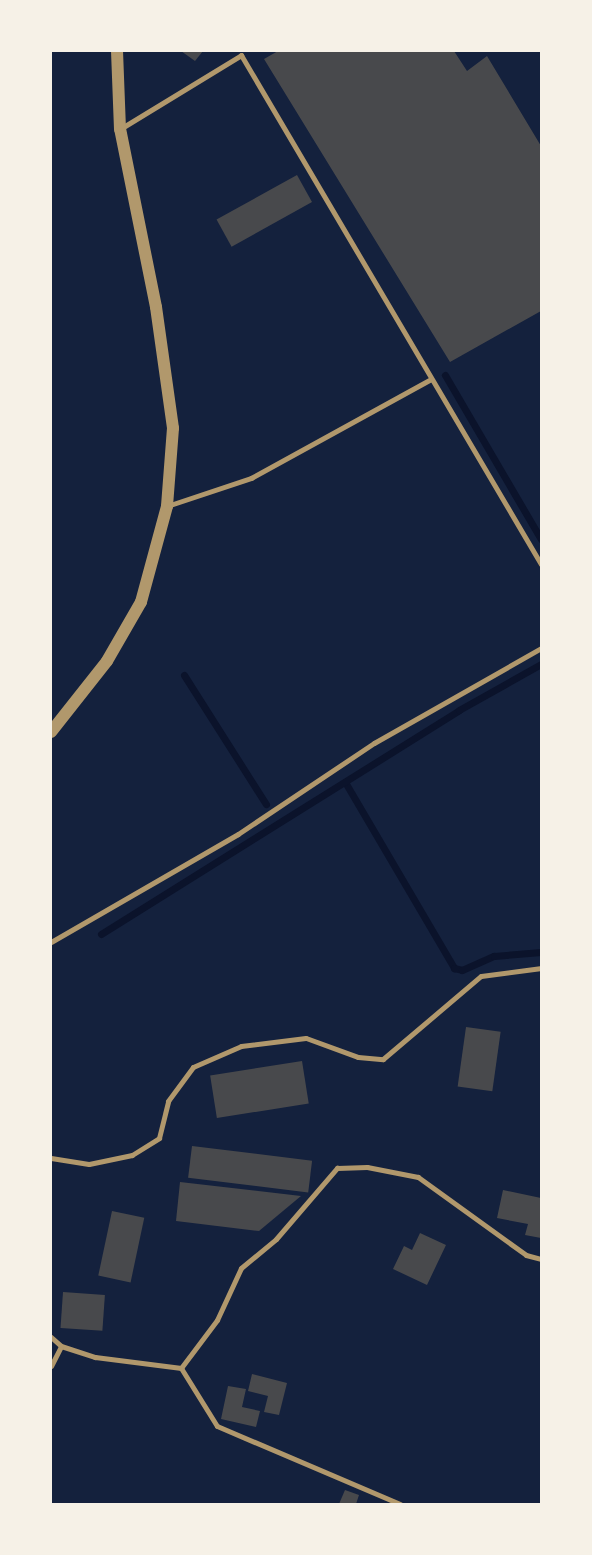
<!DOCTYPE html>
<html>
<head>
<meta charset="utf-8">
<style>
	body { margin:0 }
	#map { position:relative; width:592px; height:1555px; overflow:hidden; background:#14213d; font-family:Karla,sans-serif }
	div>[style] { position:absolute }
	.stream>* { height:7px; margin:-3.5px; padding:0 3.5px; transform-origin:3.5px; border-radius:3.5px; background:#0b132b }
	.building>* { inset:0; background:#48494c; transform-origin:0 0 }
	.service>* { height:5px; margin:-2.5px; padding:0 2.5px; transform-origin:2.5px; border-radius:2.5px; background:#b1986c }
	.tertiary>* { height:12px; margin:-6px; padding:0 6px; transform-origin:6px; border-radius:6px; background:#b1986c }
	span { translate:-50% -50%; white-space:nowrap; text-align:center; line-height:1.15; -webkit-text-stroke:5px #f6f1e7; paint-order:stroke }
	.frame { position:absolute; inset:0; border:52px solid #f6f1e7; pointer-events:none }
</style>
</head>
<body>
<div id="map">
	<div class="stream">
		<i style="left:445px;top:375px;width:190px;rotate:59.7deg"></i>
		<i style="left:184px;top:675px;width:153px;rotate:57.6deg"></i>
		<i style="left:345px;top:782px;width:216px;rotate:59.6deg"></i>
		<i style="left:454px;top:968px;width:8px;rotate:14deg"></i>
		<i style="left:462px;top:970px;width:35px;rotate:-24deg"></i>
		<i style="left:494px;top:956px;width:47px;rotate:-4.9deg"></i>
		<i style="left:101px;top:934px;width:422px;rotate:-32deg"></i>
		<i style="left:459px;top:710px;width:94px;rotate:-29.3deg"></i>
	</div>
	<div class="building">
		<i style="clip-path:polygon(181px 51px,203px 51px,195px 61px)"></i>
		<i style="clip-path:polygon(278px 51px,454px 51px,467px 71px,487px 56px,541px 146px,541px 311px,450px 362px,264px 59px)"></i>
		<i style="left:297px;top:175px;width:31px;height:92px;rotate:61deg"></i>
		<i style="left:466px;top:1027px;width:35px;height:60px;rotate:8deg"></i>
		<i style="left:302px;top:1061px;width:43px;height:93px;rotate:81deg"></i>
		<i style="left:192px;top:1146px;width:121px;height:32px;rotate:7deg"></i>
		<i style="clip-path:polygon(180px 1182px,301px 1196px,259px 1231px,176px 1221px)"></i>
		<i style="clip-path:polygon(503px 1190px,541px 1198px,541px 1238px,525px 1235px,528px 1224px,497px 1218px)"></i>
		<i style="left:112px;top:1211px;width:33px;height:66px;rotate:12deg"></i>
		<i style="clip-path:polygon(420px 1233px,446px 1245px,427px 1285px,393px 1269px,404px 1246px,412px 1250px)"></i>
		<i style="left:63px;top:1292px;width:42px;height:36px;rotate:4deg"></i>
		<i style="clip-path:polygon(252px 1374px,287px 1383px,279px 1415px,264px 1412px,268px 1396px,248px 1391px)"></i>
		<i style="clip-path:polygon(228px 1386px,246px 1389px,242px 1407px,260px 1411px,256px 1427px,221px 1419px)"></i>
		<i style="clip-path:polygon(345px 1490px,359px 1495px,356px 1504px,339px 1504px)"></i>
	</div>
	<div class="service">
		<i style="left:120px;top:129px;width:142px;rotate:-31.4deg"></i>
		<i style="left:241px;top:55px;width:591px;rotate:59.49deg"></i>
		<i style="left:167px;top:506px;width:89px;rotate:-18.4deg"></i>
		<i style="left:251px;top:478px;width:205px;rotate:-28.8deg"></i>
		<i style="left:51px;top:942px;width:216px;rotate:-30deg"></i>
		<i style="left:238px;top:834px;width:164px;rotate:-33.8deg"></i>
		<i style="left:374px;top:743px;width:192px;rotate:-29.6deg"></i>
		<i style="left:51px;top:1158px;width:38px;rotate:9deg"></i>
		<i style="left:89px;top:1164px;width:44px;rotate:-11.8deg"></i>
		<i style="left:132px;top:1155px;width:32px;rotate:-32deg"></i>
		<i style="left:159px;top:1138px;width:38px;rotate:-76deg"></i>
		<i style="left:168px;top:1101px;width:42px;rotate:-53.7deg"></i>
		<i style="left:193px;top:1067px;width:52px;rotate:-23.6deg"></i>
		<i style="left:241px;top:1046px;width:65px;rotate:-7deg"></i>
		<i style="left:306px;top:1038px;width:55px;rotate:20.1deg"></i>
		<i style="left:358px;top:1057px;width:25px;rotate:5deg"></i>
		<i style="left:383px;top:1059px;width:128px;rotate:-40.3deg"></i>
		<i style="left:481px;top:976px;width:61px;rotate:-7.6deg"></i>
		<i style="left:51px;top:1337px;width:13px;rotate:42deg"></i>
		<i style="left:61px;top:1346px;width:36px;rotate:18deg"></i>
		<i style="left:95px;top:1357px;width:87px;rotate:7.3deg"></i>
		<i style="left:181px;top:1368px;width:68px;rotate:58.2deg"></i>
		<i style="left:217px;top:1426px;width:199px;rotate:23.1deg"></i>
		<i style="left:51px;top:1366px;width:22px;rotate:-63deg"></i>
		<i style="left:181px;top:1368px;width:60px;rotate:-53.1deg"></i>
		<i style="left:217px;top:1320px;width:57px;rotate:-65.2deg"></i>
		<i style="left:241px;top:1268px;width:45px;rotate:-39.6deg"></i>
		<i style="left:276px;top:1239px;width:94px;rotate:-49.3deg"></i>
		<i style="left:337px;top:1168px;width:30px;rotate:-2deg"></i>
		<i style="left:367px;top:1167px;width:52px;rotate:11.1deg"></i>
		<i style="left:418px;top:1177px;width:133px;rotate:35.8deg"></i>
		<i style="left:526px;top:1255px;width:16px;rotate:15deg"></i>
	</div>
	<div class="tertiary">
		<i style="left:51px;top:732px;width:90px;rotate:-51.7deg"></i>
		<i style="left:107px;top:661px;width:68px;rotate:-60deg"></i>
		<i style="left:141px;top:602px;width:99px;rotate:-74.8deg"></i>
		<i style="left:167px;top:506px;width:78px;rotate:-85.6deg"></i>
		<i style="left:173px;top:428px;width:122px;rotate:-98deg"></i>
		<i style="left:156px;top:307px;width:182px;rotate:-101.4deg"></i>
		<i style="left:120px;top:129px;width:78px;rotate:-92.2deg"></i>
	</div>
	<div class="frame"></div>
</div>
</body>
</html>
